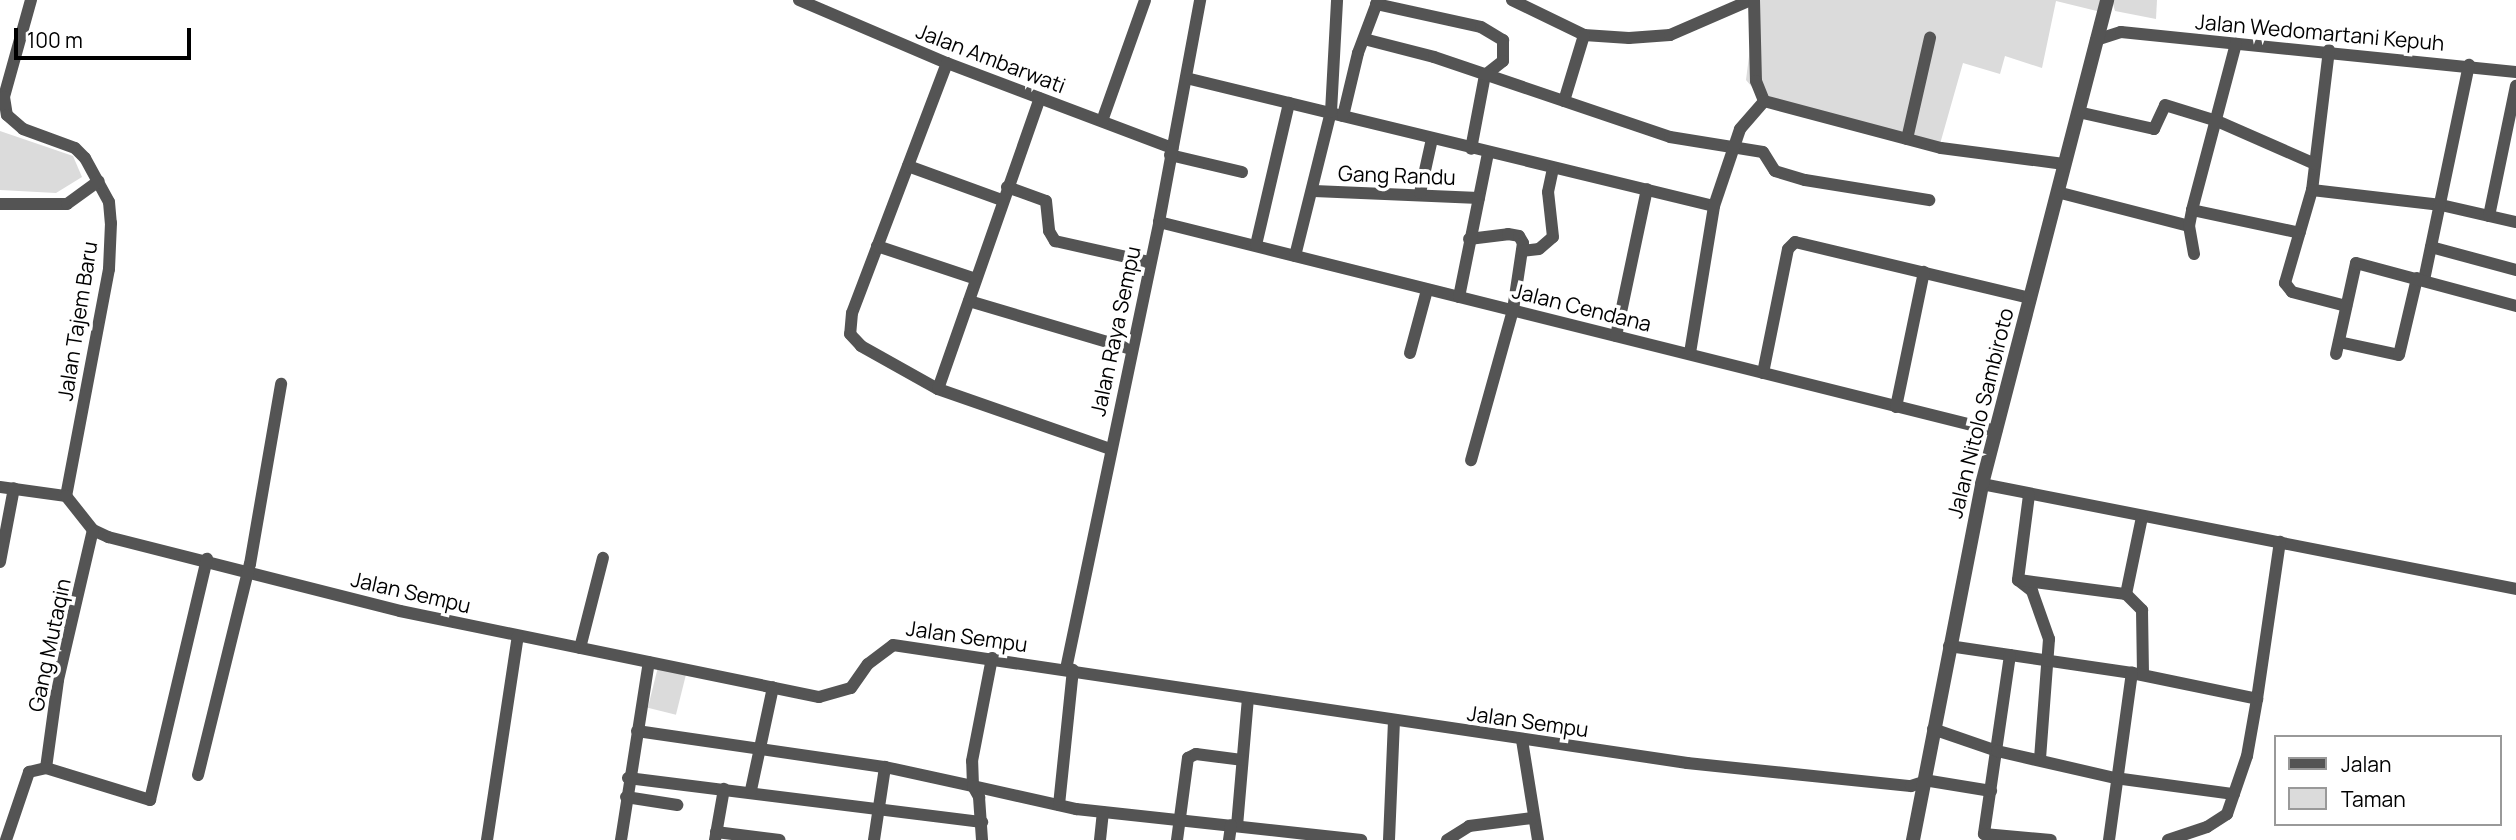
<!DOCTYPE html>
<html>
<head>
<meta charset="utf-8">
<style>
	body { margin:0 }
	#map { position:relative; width:2516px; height:840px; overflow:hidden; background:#fff; font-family:Manrope,sans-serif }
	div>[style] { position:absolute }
	.green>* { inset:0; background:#dbdbdb; transform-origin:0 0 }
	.minor>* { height:12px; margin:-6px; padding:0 6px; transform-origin:6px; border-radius:6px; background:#545454 }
	.tertiary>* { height:14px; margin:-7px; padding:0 7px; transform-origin:7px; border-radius:7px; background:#545454 }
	span { translate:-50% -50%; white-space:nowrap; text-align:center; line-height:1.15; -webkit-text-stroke:7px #fff; paint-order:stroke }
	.street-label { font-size:21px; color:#000 }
	.legend { position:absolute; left:2274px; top:735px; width:228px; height:91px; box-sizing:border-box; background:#fff; border:2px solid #999; margin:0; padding:9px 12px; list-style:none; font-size:21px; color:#000 }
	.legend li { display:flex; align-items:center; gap:14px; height:35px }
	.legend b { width:35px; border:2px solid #999 }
	.scale { position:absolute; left:14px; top:28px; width:177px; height:32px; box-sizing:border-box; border:4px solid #000; border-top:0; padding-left:9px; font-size:21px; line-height:24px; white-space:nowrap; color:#000; -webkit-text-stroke:5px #fff; paint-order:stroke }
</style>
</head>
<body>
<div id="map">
	<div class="green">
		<i style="clip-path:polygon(1756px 0,2101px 0,2101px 12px,2056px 1px,2042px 68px,2005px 56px,2000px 74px,1963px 63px,1940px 144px,1764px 101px,1746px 80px)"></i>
		<i style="clip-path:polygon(2112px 0,2157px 0,2156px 19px,2115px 11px)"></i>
		<i style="clip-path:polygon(0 131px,73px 156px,82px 177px,56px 193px,0 190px)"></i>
		<i style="left:658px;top:667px;width:29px;height:42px;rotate:14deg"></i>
	</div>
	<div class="minor">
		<i style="left:31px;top:0;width:101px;rotate:105.6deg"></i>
		<i style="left:4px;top:97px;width:18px;rotate:81deg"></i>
		<i style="left:7px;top:115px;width:21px;rotate:41deg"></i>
		<i style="left:23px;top:129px;width:55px;rotate:20.1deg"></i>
		<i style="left:75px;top:148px;width:14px;rotate:45deg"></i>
		<i style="left:85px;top:158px;width:50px;rotate:61.4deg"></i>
		<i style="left:109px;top:202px;width:21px;rotate:85deg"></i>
		<i style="left:111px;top:223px;width:46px;rotate:92.5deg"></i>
		<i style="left:109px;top:269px;width:231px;rotate:100.7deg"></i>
		<i style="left:799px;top:0;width:161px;rotate:23.1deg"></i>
		<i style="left:947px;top:63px;width:241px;rotate:20.7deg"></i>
		<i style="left:1512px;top:0;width:80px;rotate:25.9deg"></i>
		<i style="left:1584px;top:35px;width:45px;rotate:3.8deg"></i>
		<i style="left:1629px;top:38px;width:41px;rotate:-4.2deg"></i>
		<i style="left:1670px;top:35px;width:88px;rotate:-23.4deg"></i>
		<i style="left:1754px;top:0;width:81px;rotate:88.6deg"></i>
		<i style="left:1756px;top:81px;width:22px;rotate:68deg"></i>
		<i style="left:1376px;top:4px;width:107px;rotate:12.4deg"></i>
		<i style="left:1481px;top:27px;width:26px;rotate:31deg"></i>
		<i style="left:1503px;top:40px;width:21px;rotate:90deg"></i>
		<i style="left:1503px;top:61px;width:23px;rotate:142deg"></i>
		<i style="left:1485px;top:75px;width:75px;rotate:100.7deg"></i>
		<i style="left:1364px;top:39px;width:72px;rotate:14.4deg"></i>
		<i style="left:1434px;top:57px;width:249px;rotate:18.7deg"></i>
		<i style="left:1670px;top:137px;width:94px;rotate:9.2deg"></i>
		<i style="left:1763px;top:152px;width:22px;rotate:58deg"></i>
		<i style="left:1775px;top:171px;width:31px;rotate:17deg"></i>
		<i style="left:1805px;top:180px;width:126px;rotate:9.2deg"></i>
		<i style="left:2096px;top:40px;width:26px;rotate:-18deg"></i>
		<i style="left:2121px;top:32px;width:397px;rotate:5.8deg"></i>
		<i style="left:2329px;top:50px;width:141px;rotate:96.9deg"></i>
		<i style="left:2312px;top:190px;width:97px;rotate:106.2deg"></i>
		<i style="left:2285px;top:283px;width:11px;rotate:52deg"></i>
		<i style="left:2292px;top:292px;width:56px;rotate:14.5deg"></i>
		<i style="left:947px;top:63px;width:267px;rotate:110.8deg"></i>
		<i style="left:852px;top:313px;width:21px;rotate:95deg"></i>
		<i style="left:850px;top:334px;width:16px;rotate:47deg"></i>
		<i style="left:861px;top:346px;width:88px;rotate:29.2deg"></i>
		<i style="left:938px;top:389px;width:182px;rotate:19.2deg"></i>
		<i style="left:1186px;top:78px;width:543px;rotate:13.63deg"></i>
		<i style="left:1564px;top:101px;width:69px;rotate:-73.1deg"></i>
		<i style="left:2078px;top:112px;width:78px;rotate:12.6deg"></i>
		<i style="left:2154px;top:129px;width:26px;rotate:-65deg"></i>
		<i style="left:2165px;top:105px;width:54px;rotate:17.1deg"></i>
		<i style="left:2217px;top:121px;width:107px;rotate:23.7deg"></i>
		<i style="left:1343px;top:116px;width:65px;rotate:-76.6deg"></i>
		<i style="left:1358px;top:53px;width:57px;rotate:-69.3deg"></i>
		<i style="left:1102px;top:121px;width:128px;rotate:-70.4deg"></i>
		<i style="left:1907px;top:139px;width:104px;rotate:-77.2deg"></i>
		<i style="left:1170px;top:155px;width:74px;rotate:13.3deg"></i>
		<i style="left:908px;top:166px;width:100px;rotate:19.9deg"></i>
		<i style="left:1007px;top:187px;width:41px;rotate:19.7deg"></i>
		<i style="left:1046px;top:201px;width:30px;rotate:84deg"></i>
		<i style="left:1049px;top:231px;width:12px;rotate:59deg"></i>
		<i style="left:1055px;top:241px;width:96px;rotate:12.6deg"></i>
		<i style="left:2312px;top:190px;width:130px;rotate:6.6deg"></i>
		<i style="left:2441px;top:205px;width:77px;rotate:12.8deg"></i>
		<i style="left:1314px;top:191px;width:165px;rotate:2.4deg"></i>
		<i style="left:2057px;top:192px;width:136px;rotate:14.4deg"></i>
		<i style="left:1420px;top:193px;width:55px;rotate:-77.5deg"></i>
		<i style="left:0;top:204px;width:67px"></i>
		<i style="left:67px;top:204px;width:39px;rotate:-36deg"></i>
		<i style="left:2192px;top:210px;width:110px;rotate:12deg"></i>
		<i style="left:2489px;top:216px;width:133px;rotate:-78.3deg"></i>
		<i style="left:1159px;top:222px;width:863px;rotate:14.02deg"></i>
		<i style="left:1469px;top:239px;width:39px;rotate:-7deg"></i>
		<i style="left:1508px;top:234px;width:11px;rotate:10deg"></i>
		<i style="left:1519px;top:236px;width:8px;rotate:60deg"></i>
		<i style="left:1523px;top:243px;width:68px;rotate:98.5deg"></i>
		<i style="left:1513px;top:310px;width:156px;rotate:105.6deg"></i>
		<i style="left:1256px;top:245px;width:146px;rotate:-76.9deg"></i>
		<i style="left:877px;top:246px;width:104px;rotate:18.4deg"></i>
		<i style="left:2431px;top:247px;width:88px;rotate:15.1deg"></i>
		<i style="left:1522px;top:251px;width:17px;rotate:-7deg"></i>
		<i style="left:1539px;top:249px;width:18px;rotate:-41deg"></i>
		<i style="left:1553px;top:237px;width:45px;rotate:-96.3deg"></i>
		<i style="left:1548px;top:192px;width:24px;rotate:-78deg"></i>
		<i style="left:2194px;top:254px;width:28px;rotate:-100deg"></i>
		<i style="left:2189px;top:226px;width:16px;rotate:-79deg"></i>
		<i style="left:2192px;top:210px;width:172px;rotate:-75.2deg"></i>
		<i style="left:1295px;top:256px;width:148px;rotate:-76deg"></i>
		<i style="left:1331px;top:112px;width:112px;rotate:-86.9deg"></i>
		<i style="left:2424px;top:280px;width:220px;rotate:-78.2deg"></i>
		<i style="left:1459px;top:297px;width:147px;rotate:-78.6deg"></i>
		<i style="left:969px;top:301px;width:169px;rotate:16.5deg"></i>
		<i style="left:1616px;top:336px;width:150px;rotate:-78.1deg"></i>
		<i style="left:2339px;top:342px;width:61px;rotate:12.2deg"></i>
		<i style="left:2399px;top:355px;width:79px;rotate:-76.8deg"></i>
		<i style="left:1410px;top:353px;width:65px;rotate:-74.9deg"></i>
		<i style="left:1690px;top:353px;width:149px;rotate:-80.7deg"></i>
		<i style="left:1714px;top:206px;width:81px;rotate:-71.3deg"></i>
		<i style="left:1740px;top:129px;width:37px;rotate:-49deg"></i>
		<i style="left:1764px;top:101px;width:183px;rotate:14.9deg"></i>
		<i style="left:1941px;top:148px;width:124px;rotate:7.4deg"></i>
		<i style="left:2336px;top:354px;width:93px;rotate:-77.6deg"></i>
		<i style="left:2356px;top:263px;width:166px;rotate:15deg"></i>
		<i style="left:1763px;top:373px;width:126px;rotate:-78.6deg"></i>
		<i style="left:1788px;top:249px;width:10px;rotate:-45deg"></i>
		<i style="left:1795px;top:242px;width:242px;rotate:13.4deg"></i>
		<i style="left:938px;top:389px;width:308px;rotate:-70.7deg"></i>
		<i style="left:1896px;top:407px;width:138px;rotate:-78.3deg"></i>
		<i style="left:1982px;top:484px;width:544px;rotate:11.12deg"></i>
		<i style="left:0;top:487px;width:67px;rotate:7.8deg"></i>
		<i style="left:2029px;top:495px;width:86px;rotate:97.4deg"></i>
		<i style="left:2018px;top:580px;width:18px;rotate:38deg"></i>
		<i style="left:2032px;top:591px;width:51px;rotate:70.5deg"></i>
		<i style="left:2049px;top:639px;width:120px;rotate:94.3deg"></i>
		<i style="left:66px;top:496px;width:43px;rotate:51.5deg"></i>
		<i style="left:93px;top:530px;width:17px;rotate:25deg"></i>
		<i style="left:108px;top:537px;width:301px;rotate:14.2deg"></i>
		<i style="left:400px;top:611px;width:428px;rotate:11.6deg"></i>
		<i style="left:819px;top:697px;width:33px;rotate:-16deg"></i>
		<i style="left:851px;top:688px;width:29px;rotate:-55deg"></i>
		<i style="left:868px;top:664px;width:31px;rotate:-37deg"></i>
		<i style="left:893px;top:645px;width:803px;rotate:8.45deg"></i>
		<i style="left:1687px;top:763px;width:225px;rotate:5.9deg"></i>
		<i style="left:1911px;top:786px;width:13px;rotate:-18deg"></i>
		<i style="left:2142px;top:517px;width:79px;rotate:101.7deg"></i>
		<i style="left:2126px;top:594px;width:23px;rotate:45deg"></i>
		<i style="left:2142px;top:610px;width:65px;rotate:89.1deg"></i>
		<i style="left:0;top:562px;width:75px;rotate:-79.3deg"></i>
		<i style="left:2019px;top:580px;width:108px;rotate:7.5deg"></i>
		<i style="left:1949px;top:646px;width:185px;rotate:8.4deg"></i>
		<i style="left:2132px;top:673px;width:128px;rotate:11.7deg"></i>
		<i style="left:2257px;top:699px;width:159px;rotate:-81.7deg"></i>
		<i style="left:580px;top:648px;width:93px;rotate:-75.7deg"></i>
		<i style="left:2010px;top:655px;width:181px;rotate:98.3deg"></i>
		<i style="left:1984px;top:834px;width:67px;rotate:5.1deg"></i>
		<i style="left:1066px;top:669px;width:457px;rotate:-78.2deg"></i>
		<i style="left:1159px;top:222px;width:226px;rotate:-79.5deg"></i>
		<i style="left:1933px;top:729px;width:68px;rotate:19deg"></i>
		<i style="left:1997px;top:751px;width:121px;rotate:12.9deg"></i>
		<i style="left:2115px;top:778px;width:120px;rotate:7.7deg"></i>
		<i style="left:637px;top:731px;width:251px;rotate:8.3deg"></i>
		<i style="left:885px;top:767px;width:90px;rotate:12.2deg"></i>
		<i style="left:973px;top:786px;width:25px;rotate:-92deg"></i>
		<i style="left:972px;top:761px;width:105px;rotate:-79deg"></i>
		<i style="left:1522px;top:740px;width:101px;rotate:80.9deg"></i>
		<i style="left:46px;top:768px;width:89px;rotate:-82.2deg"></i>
		<i style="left:58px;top:680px;width:154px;rotate:-76.9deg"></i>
		<i style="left:198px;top:775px;width:217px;rotate:-76.2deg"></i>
		<i style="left:250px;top:564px;width:183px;rotate:-80.2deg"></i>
		<i style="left:628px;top:778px;width:357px;rotate:7.1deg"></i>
		<i style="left:1924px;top:780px;width:68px;rotate:9.3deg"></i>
		<i style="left:973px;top:786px;width:106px;rotate:12.6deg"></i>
		<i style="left:1076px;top:809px;width:287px;rotate:6.2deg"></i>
		<i style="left:973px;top:786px;width:13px;rotate:61deg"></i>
		<i style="left:979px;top:797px;width:43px;rotate:86deg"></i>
		<i style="left:751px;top:790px;width:105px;rotate:-77.9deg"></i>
		<i style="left:626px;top:797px;width:52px;rotate:8.9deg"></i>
		<i style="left:1059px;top:805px;width:136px;rotate:-84.1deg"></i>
		<i style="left:1237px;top:826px;width:128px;rotate:-85.1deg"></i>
		<i style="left:716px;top:832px;width:64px;rotate:7.1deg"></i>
		<i style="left:6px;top:840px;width:72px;rotate:-71.3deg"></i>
		<i style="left:29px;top:772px;width:17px;rotate:-13deg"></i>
		<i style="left:46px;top:768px;width:109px;rotate:17.1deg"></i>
		<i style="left:150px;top:800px;width:248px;rotate:-76.7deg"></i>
		<i style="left:487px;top:840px;width:206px;rotate:-81.4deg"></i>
		<i style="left:621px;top:840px;width:180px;rotate:-81.1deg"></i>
		<i style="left:715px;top:840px;width:52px;rotate:-80deg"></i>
		<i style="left:874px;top:840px;width:74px;rotate:-81.4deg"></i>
		<i style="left:1100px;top:840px;width:28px;rotate:-84deg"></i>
		<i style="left:1177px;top:840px;width:83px;rotate:-82.4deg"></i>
		<i style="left:1188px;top:758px;width:9px;rotate:-27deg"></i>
		<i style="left:1196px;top:754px;width:46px;rotate:7.4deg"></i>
		<i style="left:1229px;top:840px;width:15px;rotate:-82deg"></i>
		<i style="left:1389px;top:840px;width:118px;rotate:-87.6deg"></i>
		<i style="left:1447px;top:840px;width:26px;rotate:-32deg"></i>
		<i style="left:1469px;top:826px;width:64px;rotate:-7.2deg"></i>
		<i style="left:2109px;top:840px;width:169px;rotate:-82.2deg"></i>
		<i style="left:2168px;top:840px;width:41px;rotate:-18.4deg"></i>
		<i style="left:2207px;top:827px;width:24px;rotate:-33deg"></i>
		<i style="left:2227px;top:814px;width:61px;rotate:-71deg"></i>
		<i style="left:2247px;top:756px;width:58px;rotate:-80deg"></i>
	</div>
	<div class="tertiary">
		<i style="left:1913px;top:840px;width:363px;rotate:-79deg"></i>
		<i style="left:1982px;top:484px;width:500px;rotate:-75.5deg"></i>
	</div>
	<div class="street-label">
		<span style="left:2320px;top:32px;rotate:5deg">Jalan Wedomartani Kepuh</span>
		<span style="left:991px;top:58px;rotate:21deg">Jalan Ambarwati</span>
		<span style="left:1397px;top:175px;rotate:2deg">Gang Randu</span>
		<span style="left:1582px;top:307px;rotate:14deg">Jalan Cendana</span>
		<span style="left:77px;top:321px;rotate:-81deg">Jalan Tajem Baru</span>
		<span style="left:1115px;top:331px;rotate:-78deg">Jalan Raya Sempu</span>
		<span style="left:1980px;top:413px;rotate:-76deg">Jalan Nitolo Sambiroto</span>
		<span style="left:411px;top:592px;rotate:13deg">Jalan Sempu</span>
		<span style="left:967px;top:636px;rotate:8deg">Jalan Sempu</span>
		<span style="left:49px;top:645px;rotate:-78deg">Gang Mutaqin</span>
		<span style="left:1528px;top:721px;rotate:8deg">Jalan Sempu</span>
	</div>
	<ul class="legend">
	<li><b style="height:9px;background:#545454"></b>Jalan</li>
	<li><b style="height:19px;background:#dbdbdb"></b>Taman</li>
	</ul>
	<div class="scale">100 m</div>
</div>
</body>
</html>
